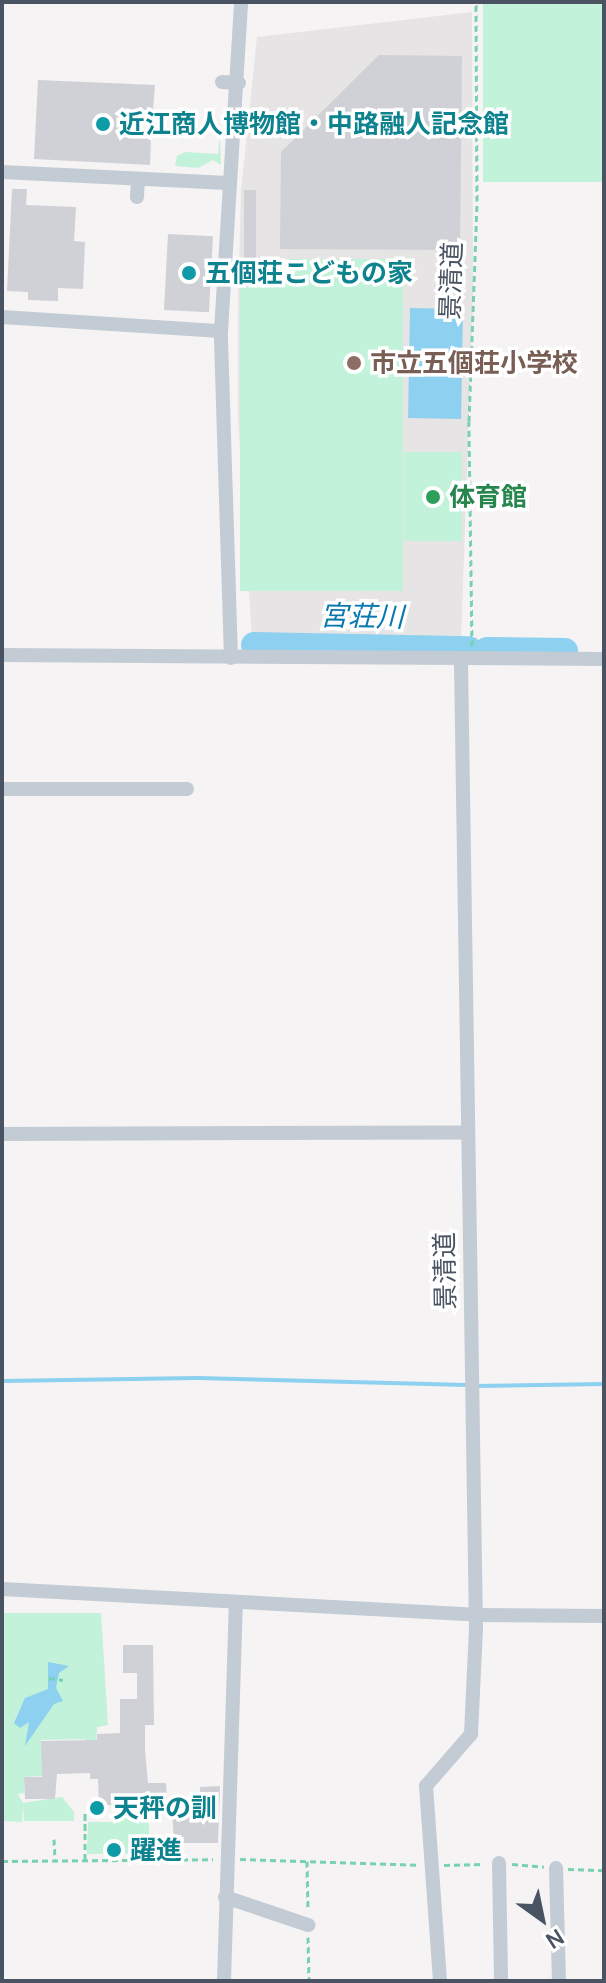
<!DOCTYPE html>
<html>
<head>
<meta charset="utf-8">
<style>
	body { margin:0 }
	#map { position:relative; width:606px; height:1983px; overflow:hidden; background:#f5f3f3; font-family:Manrope,"Noto Sans JP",sans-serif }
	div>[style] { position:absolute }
	.education>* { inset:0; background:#e6e4e5 }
	.green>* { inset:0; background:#c2f2da; transform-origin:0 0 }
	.water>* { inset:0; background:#8dd0f0; transform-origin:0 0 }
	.stream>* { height:4px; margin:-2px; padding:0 2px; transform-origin:2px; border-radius:2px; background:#8dd0f0 }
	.river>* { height:26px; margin:-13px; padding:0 13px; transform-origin:13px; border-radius:13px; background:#8dd0f0 }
	.building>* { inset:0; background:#cfd1d7; transform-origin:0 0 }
	.path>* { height:3px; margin-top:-1.5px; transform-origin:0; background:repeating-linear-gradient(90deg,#78d2b0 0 6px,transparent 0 10px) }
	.minor>* { height:14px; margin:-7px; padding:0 7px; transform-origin:7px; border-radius:7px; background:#c3cbd4 }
	.dots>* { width:22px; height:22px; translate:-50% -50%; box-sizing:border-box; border:4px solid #fff; border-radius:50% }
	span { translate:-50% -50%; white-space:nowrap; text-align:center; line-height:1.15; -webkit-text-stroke:7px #fff; paint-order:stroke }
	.culture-label { font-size:26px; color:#0d838f; font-weight:700 }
	.left { translate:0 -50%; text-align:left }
	.street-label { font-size:26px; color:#495361 }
	.education-label { font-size:26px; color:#785e54; font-weight:700 }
	.leisure-label { font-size:26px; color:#27864d; font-weight:700 }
	.water-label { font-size:28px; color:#0879af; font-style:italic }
	.frame { position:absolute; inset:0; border:4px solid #495361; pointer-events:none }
	.north { position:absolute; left:502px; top:1879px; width:80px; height:80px; -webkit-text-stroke:6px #fff; paint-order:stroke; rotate:147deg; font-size:22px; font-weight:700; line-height:32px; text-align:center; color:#495361 }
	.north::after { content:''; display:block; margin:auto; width:28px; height:36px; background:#495361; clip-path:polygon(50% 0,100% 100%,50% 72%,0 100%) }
</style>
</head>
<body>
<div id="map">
	<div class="education">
		<i style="clip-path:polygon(472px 12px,473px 302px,461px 640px,252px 638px,238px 418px,238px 308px,241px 191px,257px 37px)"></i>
	</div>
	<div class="green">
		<i style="left:483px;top:2px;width:121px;height:180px"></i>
		<i style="clip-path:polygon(220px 136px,221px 165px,213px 160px,198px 168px,175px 166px,177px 156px,185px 152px,218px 154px)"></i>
		<i style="left:403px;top:259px;width:332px;height:163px;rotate:90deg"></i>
		<i style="left:462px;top:452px;width:89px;height:58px;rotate:90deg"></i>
		<i style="clip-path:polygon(2px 1613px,101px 1613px,108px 1725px,97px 1727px,96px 1747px,86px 1747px,85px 1739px,41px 1740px,43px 1776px,24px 1777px,24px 1793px,18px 1794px,23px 1803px,62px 1797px,74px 1812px,74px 1821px,24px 1821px,23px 1805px,22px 1822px,2px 1821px)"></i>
		<i style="clip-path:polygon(118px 1811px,149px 1812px,149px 1853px,87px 1854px,88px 1822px,117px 1822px)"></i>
	</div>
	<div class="water">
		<i style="left:410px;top:308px;width:53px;height:110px;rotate:1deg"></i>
		<i style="clip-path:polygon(48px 1662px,69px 1666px,59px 1673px,56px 1688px,63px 1701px,54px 1704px,25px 1746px,29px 1722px,20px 1728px,14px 1723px,25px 1698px,48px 1689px)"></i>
	</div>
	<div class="stream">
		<i style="left:2px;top:1381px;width:195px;rotate:-0.9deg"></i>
		<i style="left:197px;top:1378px;width:270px;rotate:1.5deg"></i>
		<i style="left:476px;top:1386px;width:128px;rotate:-0.9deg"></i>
	</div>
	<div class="river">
		<i style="left:254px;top:645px;width:215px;rotate:1.1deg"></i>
		<i style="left:487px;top:650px;width:78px;rotate:0.7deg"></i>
	</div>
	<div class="building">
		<i style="clip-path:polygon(379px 55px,462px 56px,460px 250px,280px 249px,281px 152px)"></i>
		<i style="clip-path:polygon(38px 80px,155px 85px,153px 110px,142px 110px,140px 138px,151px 139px,150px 165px,34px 159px)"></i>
		<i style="clip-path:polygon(12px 189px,27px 189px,26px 205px,76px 207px,74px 241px,85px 242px,83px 289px,58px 288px,58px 301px,28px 300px,28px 292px,7px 291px)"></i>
		<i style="left:244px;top:190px;width:12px;height:68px"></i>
		<i style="left:168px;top:234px;width:45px;height:76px;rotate:3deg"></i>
		<i style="clip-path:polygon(123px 1645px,153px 1645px,154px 1725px,145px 1725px,145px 1750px,148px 1783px,166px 1783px,167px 1804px,150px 1804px,150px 1811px,137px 1811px,137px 1805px,99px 1805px,98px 1779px,90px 1779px,90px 1773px,57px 1774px,55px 1799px,25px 1799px,24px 1777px,42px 1777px,41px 1741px,97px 1740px,97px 1734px,120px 1733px,120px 1699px,137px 1699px,137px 1673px,123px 1673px)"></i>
		<i style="clip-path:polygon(220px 1786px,218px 1843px,174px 1843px,172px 1810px,189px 1810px,189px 1797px,200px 1797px,200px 1787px)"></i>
	</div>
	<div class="path">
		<i style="left:472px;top:646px;width:225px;rotate:-90.8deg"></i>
		<i style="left:469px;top:421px;width:220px;rotate:-87.9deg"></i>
		<i style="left:477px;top:201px;width:199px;rotate:-90.3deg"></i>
		<i style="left:49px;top:1678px;width:14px;rotate:8deg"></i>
		<i style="left:54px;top:1839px;width:21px;rotate:87deg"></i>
		<i style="left:240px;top:1859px;width:177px;rotate:1.9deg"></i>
		<i style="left:85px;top:1860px;width:49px;rotate:-90deg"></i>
		<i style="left:2px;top:1861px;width:211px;rotate:-0.5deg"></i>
		<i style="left:307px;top:1861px;width:49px;rotate:88.8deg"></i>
		<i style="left:512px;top:1864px;width:32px;rotate:5deg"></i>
		<i style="left:444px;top:1865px;width:40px;rotate:-1.4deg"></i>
		<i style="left:568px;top:1869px;width:36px;rotate:2deg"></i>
		<i style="left:308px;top:1937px;width:44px;rotate:88.7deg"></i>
	</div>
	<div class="minor">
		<i style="left:222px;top:82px;width:17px;rotate:3deg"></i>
		<i style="left:2px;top:172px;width:226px;rotate:2.8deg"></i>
		<i style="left:137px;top:197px;width:18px;rotate:-87deg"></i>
		<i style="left:2px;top:317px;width:219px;rotate:3.7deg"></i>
		<i style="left:2px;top:655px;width:602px;rotate:0.38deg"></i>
		<i style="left:231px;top:658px;width:327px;rotate:-91.8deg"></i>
		<i style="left:221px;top:331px;width:330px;rotate:-86.5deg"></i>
		<i style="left:2px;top:789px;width:185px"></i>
		<i style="left:2px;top:1134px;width:464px;rotate:-0.2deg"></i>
		<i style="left:2px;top:1589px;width:474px;rotate:3.1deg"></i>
		<i style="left:475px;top:1615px;width:129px;rotate:0.4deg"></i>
		<i style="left:499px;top:1863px;width:118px;rotate:89deg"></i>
		<i style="left:556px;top:1868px;width:113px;rotate:88.5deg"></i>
		<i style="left:225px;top:1897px;width:88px;rotate:18.6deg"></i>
		<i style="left:224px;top:1981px;width:379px;rotate:-88.2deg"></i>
		<i style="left:440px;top:1981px;width:196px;rotate:-94.1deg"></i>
		<i style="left:426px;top:1786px;width:69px;rotate:-49.1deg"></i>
		<i style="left:471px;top:1734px;width:105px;rotate:-87.3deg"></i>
		<i style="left:476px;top:1629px;width:971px;rotate:-90.89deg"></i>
	</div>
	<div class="dots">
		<i style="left:103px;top:124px;background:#0f9aa8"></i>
		<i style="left:189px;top:273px;background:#0f9aa8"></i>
		<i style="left:354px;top:363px;background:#8d6e63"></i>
		<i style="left:433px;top:497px;background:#2e9e5b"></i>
		<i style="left:97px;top:1808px;background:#0f9aa8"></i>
		<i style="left:114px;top:1850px;background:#0f9aa8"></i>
	</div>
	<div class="culture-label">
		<span class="left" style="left:119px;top:124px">近江商人博物館・中路融人記念館</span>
		<span class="left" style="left:205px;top:273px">五個荘こどもの家</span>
		<span class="left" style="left:113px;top:1808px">天秤の訓</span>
		<span class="left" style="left:130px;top:1850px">躍進</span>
	</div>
	<div class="street-label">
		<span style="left:451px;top:281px;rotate:-88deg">景清道</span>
		<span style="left:445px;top:1271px;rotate:-91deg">景清道</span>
	</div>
	<div class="education-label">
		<span class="left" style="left:370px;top:363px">市立五個荘小学校</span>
	</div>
	<div class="leisure-label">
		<span class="left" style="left:449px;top:497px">体育館</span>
	</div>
	<div class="water-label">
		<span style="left:362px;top:615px;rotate:1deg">宮荘川</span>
	</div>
	<div class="frame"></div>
	<div class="north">N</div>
</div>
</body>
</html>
